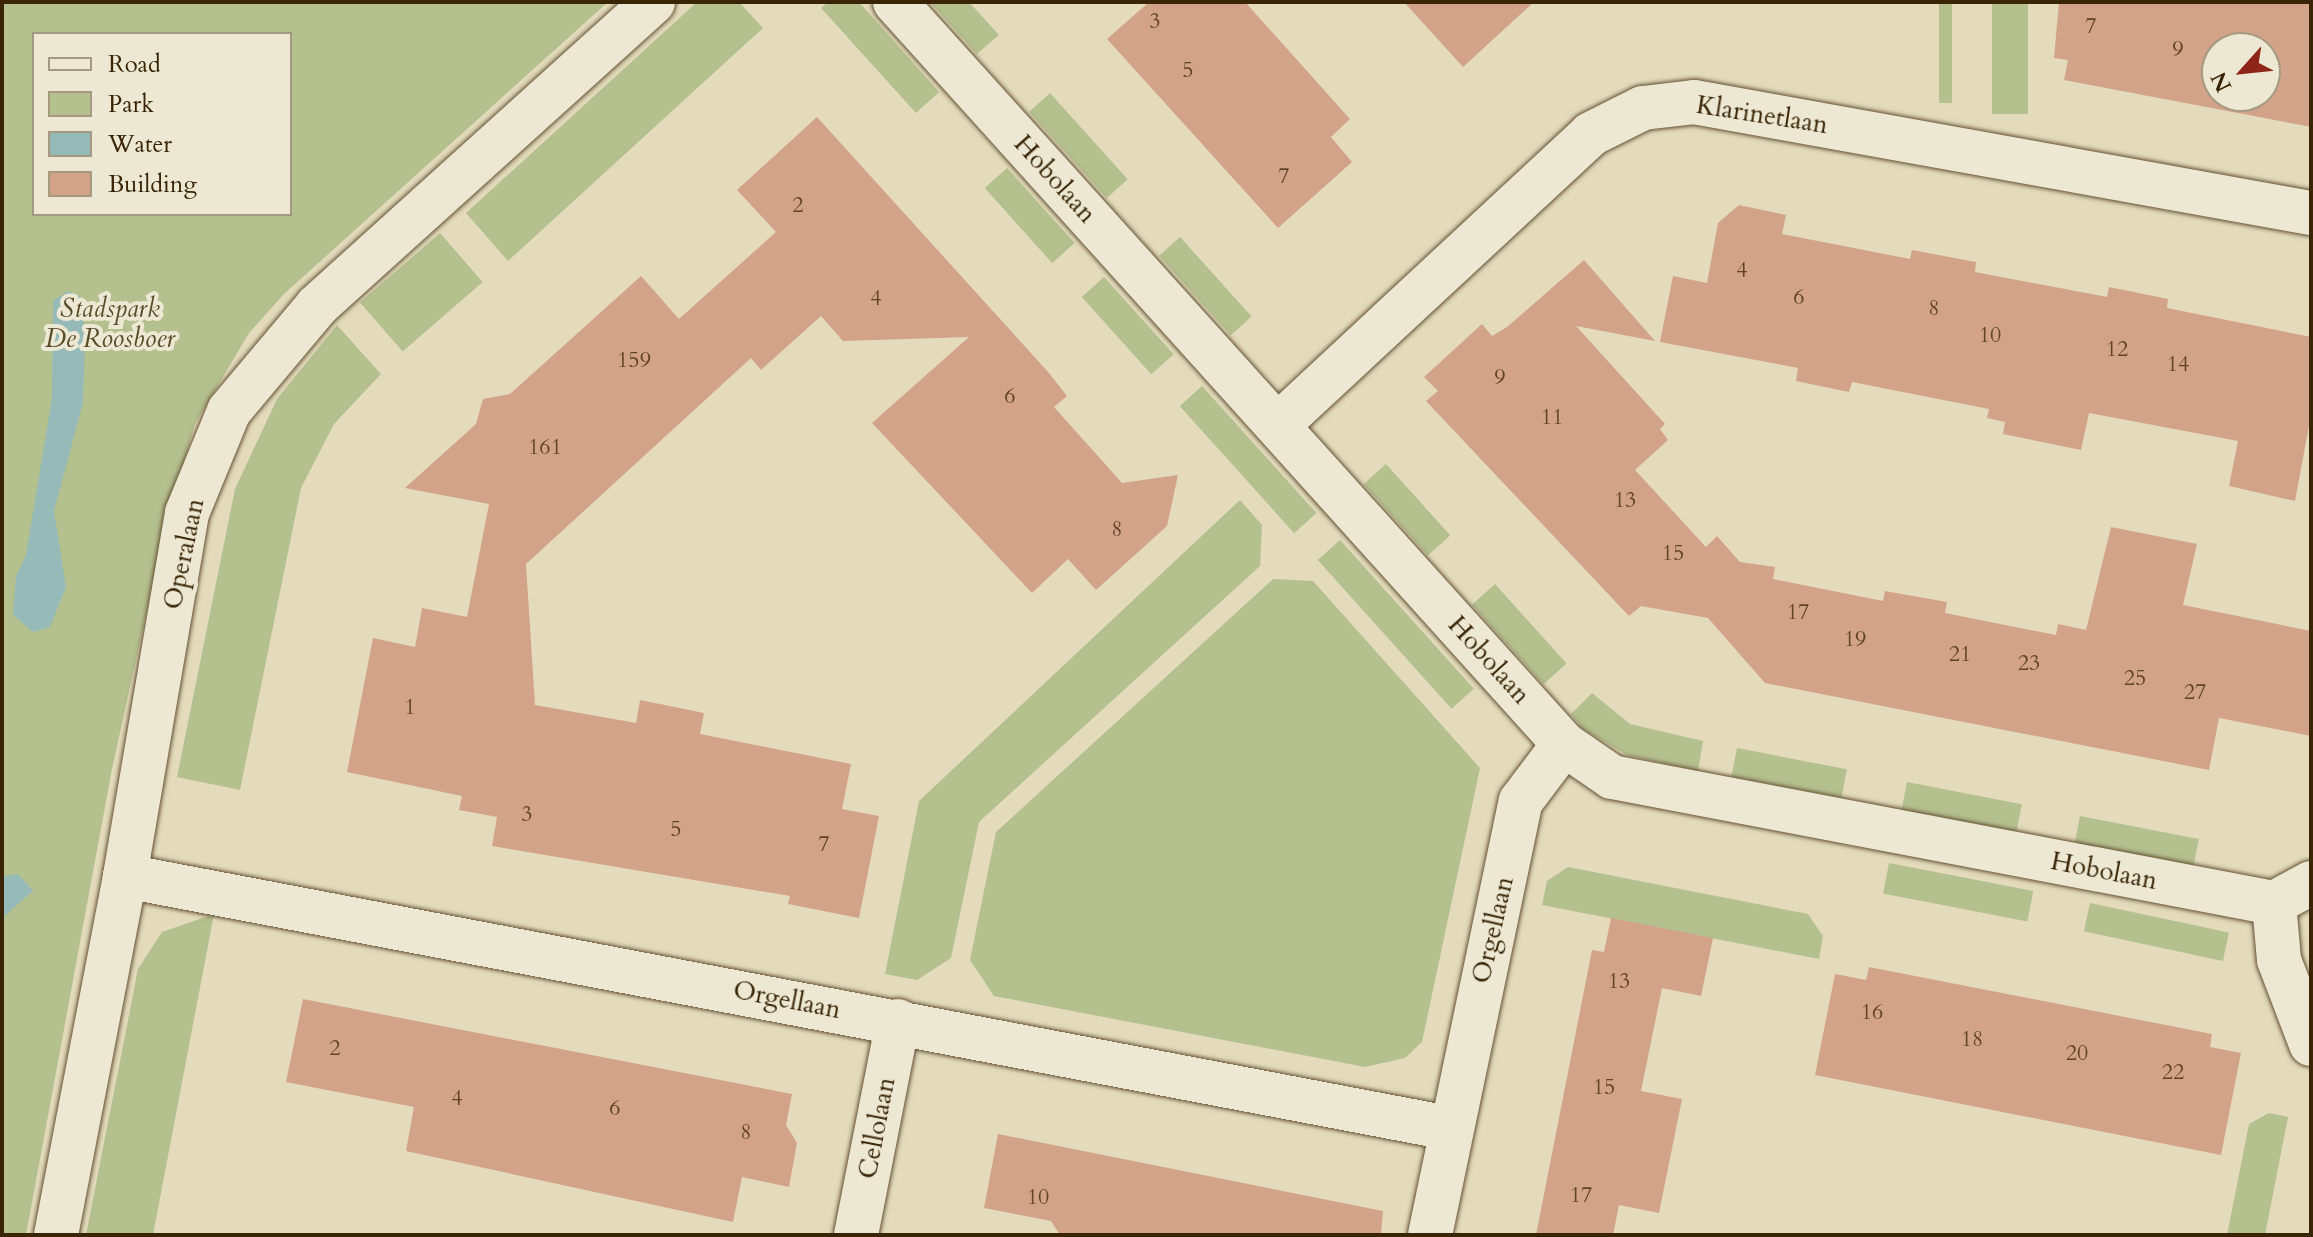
<!DOCTYPE html>
<html>
<head>
<meta charset="utf-8">
<style>
	body { margin:0 }
	#map { position:relative; width:2313px; height:1237px; overflow:hidden; background:#e3dbbc; font-family:Cardo,serif }
	div>[style] { position:absolute }
	.green>* { inset:0; background:#b5c08f; transform-origin:0 0 }
	.water>* { inset:0; background:#96bab7 }
	.building>* { inset:0; background:#d3a389 }
	.roads { filter:drop-shadow(0 0 2px #645233) drop-shadow(0 0 2px #645233) }
	.minor>* { height:44px; margin:-22px; padding:0 22px; transform-origin:22px; border-radius:22px; background:#ede8d3 }
	.tertiary>* { height:44px; margin:-22px; padding:0 22px; transform-origin:22px; border-radius:22px; background:#ede8d3 }
	span { translate:-50% -50%; white-space:nowrap; text-align:center; line-height:1.15; -webkit-text-stroke:8px #ede8d3; paint-order:stroke }
	.number-label { font-size:22px; color:#604426 }
	.number-label span { -webkit-text-stroke-width:0 }
	.street-label { font-size:26px; color:#392405 }
	.park-label { font-size:26px; color:#584b28; font-style:italic }
	.frame { position:absolute; inset:0; border:4px solid #392405; pointer-events:none }
	.legend { position:absolute; left:32px; top:32px; width:260px; height:184px; box-sizing:border-box; background:#ede8d3; border:2px solid #a59a81; margin:0; padding:10px 14px; list-style:none; font-size:24px; color:#392405 }
	.legend li { display:flex; align-items:center; gap:16px; height:40px }
	.legend b { width:40px; border:2px solid #a59a81 }
	.north { position:absolute; left:2201px; top:32px; width:80px; height:80px; box-sizing:border-box; background:#ede8d3; border:2px solid #a59a81; border-radius:50%; rotate:243deg; font-size:22px; font-weight:700; line-height:32px; text-align:center; color:#392405 }
	.north::after { content:''; display:block; margin:auto; width:28px; height:36px; background:#8f2418; clip-path:polygon(50% 0,100% 100%,50% 72%,0 100%) }
</style>
</head>
<body>
<div id="map">
	<div class="green">
		<i style="clip-path:polygon(evenodd,2px 2px,608px 2px,284px 294px,249px 333px,195px 424px,167px 519px,112px 769px,26px 1235px,2px 1235px,2px 2px,34px 34px,290px 34px,290px 214px,34px 214px,34px 34px)"></i>
		<i style="clip-path:polygon(697px 2px,739px 2px,763px 28px,508px 261px,466px 213px)"></i>
		<i style="clip-path:polygon(828px 2px,859px 2px,939px 92px,916px 113px,821px 8px)"></i>
		<i style="clip-path:polygon(930px 2px,969px 2px,999px 35px,977px 54px)"></i>
		<i style="left:1939px;top:2px;width:13px;height:101px"></i>
		<i style="left:1992px;top:2px;width:36px;height:112px"></i>
		<i style="left:1050px;top:93px;width:116px;height:28px;rotate:48deg"></i>
		<i style="left:1007px;top:168px;width:101px;height:30px;rotate:48deg"></i>
		<i style="left:440px;top:233px;width:65px;height:106px;rotate:49deg"></i>
		<i style="left:1180px;top:237px;width:107px;height:28px;rotate:48deg"></i>
		<i style="left:1104px;top:277px;width:104px;height:30px;rotate:48deg"></i>
		<i style="clip-path:polygon(337px 325px,381px 374px,334px 424px,301px 488px,240px 790px,177px 777px,235px 489px,277px 399px)"></i>
		<i style="left:1202px;top:386px;width:171px;height:30px;rotate:48deg"></i>
		<i style="left:1386px;top:464px;width:96px;height:30px;rotate:48deg"></i>
		<i style="clip-path:polygon(1240px 500px,1262px 525px,1260px 566px,979px 822px,951px 958px,917px 980px,885px 974px,919px 801px)"></i>
		<i style="left:1340px;top:540px;width:200px;height:30px;rotate:48deg"></i>
		<i style="clip-path:polygon(1273px 579px,1313px 581px,1480px 768px,1422px 1042px,1405px 1058px,1365px 1067px,994px 996px,970px 960px,996px 832px)"></i>
		<i style="left:1495px;top:584px;width:107px;height:31px;rotate:48deg"></i>
		<i style="clip-path:polygon(1592px 693px,1630px 724px,1703px 741px,1698px 771px,1627px 755px,1583px 729px,1571px 714px)"></i>
		<i style="left:1737px;top:748px;width:112px;height:29px;rotate:11deg"></i>
		<i style="left:1907px;top:782px;width:117px;height:30px;rotate:11deg"></i>
		<i style="left:2080px;top:816px;width:121px;height:30px;rotate:11deg"></i>
		<i style="left:1889px;top:863px;width:147px;height:31px;rotate:11deg"></i>
		<i style="clip-path:polygon(1568px 867px,1808px 914px,1823px 936px,1819px 959px,1542px 905px,1547px 881px)"></i>
		<i style="left:2090px;top:903px;width:142px;height:29px;rotate:12deg"></i>
		<i style="clip-path:polygon(214px 914px,153px 1235px,86px 1235px,138px 969px,162px 932px)"></i>
		<i style="clip-path:polygon(2269px 1113px,2288px 1117px,2265px 1235px,2227px 1235px,2249px 1124px)"></i>
	</div>
	<div class="water">
		<i style="clip-path:polygon(68px 291px,81px 297px,85px 339px,83px 403px,54px 511px,66px 587px,50px 627px,33px 632px,13px 615px,16px 576px,26px 555px,52px 398px,53px 301px)"></i>
		<i style="clip-path:polygon(18px 874px,33px 891px,2px 918px,2px 877px)"></i>
	</div>
	<div class="building">
		<i style="clip-path:polygon(1149px 2px,1245px 2px,1350px 119px,1331px 137px,1352px 162px,1278px 228px,1107px 39px)"></i>
		<i style="clip-path:polygon(1404px 2px,1534px 2px,1463px 67px)"></i>
		<i style="clip-path:polygon(evenodd,2059px 2px,2311px 2px,2311px 127px,2064px 80px,2068px 60px,2054px 58px,2059px 2px,2217px 48px,2265px 48px,2265px 96px,2217px 96px,2217px 48px)"></i>
		<i style="clip-path:polygon(817px 117px,1049px 373px,1067px 396px,1054px 407px,1122px 483px,1178px 475px,1167px 526px,1096px 590px,1068px 559px,1032px 593px,872px 423px,969px 337px,843px 341px,821px 316px,761px 370px,751px 358px,526px 564px,535px 705px,636px 723px,640px 700px,704px 713px,700px 734px,851px 764px,842px 809px,879px 816px,859px 918px,788px 904px,790px 896px,492px 846px,497px 817px,459px 810px,462px 796px,347px 772px,373px 638px,415px 647px,422px 608px,467px 617px,489px 504px,405px 488px,476px 424px,483px 399px,510px 394px,641px 276px,679px 319px,776px 232px,737px 190px)"></i>
		<i style="clip-path:polygon(1739px 205px,1786px 215px,1782px 234px,1910px 259px,1912px 250px,1976px 262px,1975px 272px,2107px 297px,2109px 287px,2168px 299px,2167px 308px,2311px 337px,2311px 415px,2295px 501px,2229px 486px,2238px 441px,2089px 413px,2081px 450px,2003px 434px,2005px 422px,1987px 418px,1989px 409px,1852px 382px,1849px 392px,1796px 381px,1798px 368px,1660px 342px,1673px 276px,1707px 283px,1718px 223px)"></i>
		<i style="clip-path:polygon(1584px 260px,1655px 341px,1576px 326px,1665px 424px,1660px 429px,1668px 440px,1635px 470px,1706px 547px,1717px 536px,1740px 562px,1775px 567px,1773px 579px,1883px 601px,1885px 591px,1947px 602px,1945px 613px,2056px 635px,2058px 624px,2086px 630px,2111px 527px,2197px 544px,2183px 605px,2311px 631px,2311px 736px,2219px 718px,2209px 770px,1765px 683px,1708px 618px,1641px 606px,1629px 616px,1426px 401px,1438px 391px,1424px 377px,1482px 324px,1492px 336px,1507px 327px)"></i>
		<i style="clip-path:polygon(1611px 918px,1713px 938px,1701px 996px,1662px 988px,1641px 1091px,1682px 1099px,1659px 1213px,1619px 1205px,1613px 1235px,1536px 1235px,1592px 950px,1604px 952px)"></i>
		<i style="clip-path:polygon(1869px 967px,2212px 1034px,2210px 1047px,2241px 1053px,2221px 1155px,1815px 1075px,1835px 974px,1866px 980px)"></i>
		<i style="clip-path:polygon(303px 999px,792px 1094px,786px 1125px,797px 1143px,789px 1187px,742px 1177px,733px 1222px,406px 1151px,414px 1107px,286px 1082px)"></i>
		<i style="clip-path:polygon(998px 1134px,1383px 1211px,1381px 1235px,1060px 1235px,1051px 1221px,984px 1208px)"></i>
	</div>
	<div class="roads">
		<div class="minor">
			<i style="left:895px;top:2px;width:999px;rotate:47.96deg"></i>
			<i style="left:1564px;top:744px;width:58px;rotate:34.5deg"></i>
			<i style="left:1612px;top:777px;width:674px;rotate:10.78deg"></i>
			<i style="left:2274px;top:903px;width:42px;rotate:-28.4deg"></i>
			<i style="left:1278px;top:425px;width:427px;rotate:-42.9deg"></i>
			<i style="left:1591px;top:134px;width:58px;rotate:-26.6deg"></i>
			<i style="left:1643px;top:108px;width:51px;rotate:-6.7deg"></i>
			<i style="left:1694px;top:102px;width:627px;rotate:10.2deg"></i>
			<i style="left:2274px;top:903px;width:57px;rotate:85deg"></i>
			<i style="left:2279px;top:960px;width:90px;rotate:69.1deg"></i>
			<i style="left:56px;top:1235px;width:366px;rotate:-79.1deg"></i>
			<i style="left:125px;top:876px;width:1347px;rotate:10.78deg"></i>
			<i style="left:856px;top:1235px;width:218px;rotate:-78.9deg"></i>
			<i style="left:1430px;top:1235px;width:443px;rotate:-78.2deg"></i>
			<i style="left:1521px;top:801px;width:71px;rotate:-53deg"></i>
		</div>
		<div class="tertiary">
			<i style="left:125px;top:876px;width:368px;rotate:-80.3deg"></i>
			<i style="left:187px;top:513px;width:110px;rotate:-67.6deg"></i>
			<i style="left:229px;top:411px;width:137px;rotate:-50deg"></i>
			<i style="left:317px;top:306px;width:453px;rotate:-42.1deg"></i>
		</div>
	</div>
	<div class="number-label">
		<span style="left:1155px;top:22px">3</span>
		<span style="left:2091px;top:27px">7</span>
		<span style="left:2178px;top:50px">9</span>
		<span style="left:1188px;top:71px">5</span>
		<span style="left:1284px;top:177px">7</span>
		<span style="left:798px;top:206px">2</span>
		<span style="left:1742px;top:271px">4</span>
		<span style="left:1799px;top:298px">6</span>
		<span style="left:876px;top:299px">4</span>
		<span style="left:1934px;top:309px">8</span>
		<span style="left:1990px;top:336px">10</span>
		<span style="left:2117px;top:350px">12</span>
		<span style="left:634px;top:361px">159</span>
		<span style="left:2178px;top:365px">14</span>
		<span style="left:1500px;top:378px">9</span>
		<span style="left:1010px;top:397px">6</span>
		<span style="left:1552px;top:418px">11</span>
		<span style="left:545px;top:448px">161</span>
		<span style="left:1625px;top:501px">13</span>
		<span style="left:1117px;top:530px">8</span>
		<span style="left:1673px;top:554px">15</span>
		<span style="left:1798px;top:613px">17</span>
		<span style="left:1855px;top:640px">19</span>
		<span style="left:1960px;top:655px">21</span>
		<span style="left:2029px;top:664px">23</span>
		<span style="left:2135px;top:679px">25</span>
		<span style="left:2195px;top:693px">27</span>
		<span style="left:410px;top:708px">1</span>
		<span style="left:527px;top:815px">3</span>
		<span style="left:676px;top:830px">5</span>
		<span style="left:824px;top:845px">7</span>
		<span style="left:1619px;top:982px">13</span>
		<span style="left:1872px;top:1013px">16</span>
		<span style="left:1972px;top:1040px">18</span>
		<span style="left:335px;top:1049px">2</span>
		<span style="left:2077px;top:1054px">20</span>
		<span style="left:2173px;top:1073px">22</span>
		<span style="left:1604px;top:1088px">15</span>
		<span style="left:457px;top:1099px">4</span>
		<span style="left:615px;top:1109px">6</span>
		<span style="left:746px;top:1133px">8</span>
		<span style="left:1581px;top:1196px">17</span>
		<span style="left:1038px;top:1198px">10</span>
	</div>
	<div class="street-label">
		<span style="left:1762px;top:115px;rotate:9deg">Klarinetlaan</span>
		<span style="left:1055px;top:179px;rotate:48deg">Hobolaan</span>
		<span style="left:184px;top:554px;rotate:-78deg">Operalaan</span>
		<span style="left:1489px;top:660px;rotate:48deg">Hobolaan</span>
		<span style="left:2104px;top:871px;rotate:11deg">Hobolaan</span>
		<span style="left:1493px;top:930px;rotate:-77deg">Orgellaan</span>
		<span style="left:787px;top:1000px;rotate:11deg">Orgellaan</span>
		<span style="left:877px;top:1128px;rotate:-79deg">Cellolaan</span>
	</div>
	<div class="park-label">
		<span style="left:110px;top:324px">Stadspark<br>De Roosboer</span>
	</div>
	<div class="frame"></div>
	<ul class="legend">
	<li><b style="height:10px;background:#ede8d3"></b>Road</li>
	<li><b style="height:22px;background:#b5c08f"></b>Park</li>
	<li><b style="height:22px;background:#96bab7"></b>Water</li>
	<li><b style="height:22px;background:#d3a389"></b>Building</li>
	</ul>
	<div class="north">N</div>
</div>
</body>
</html>
